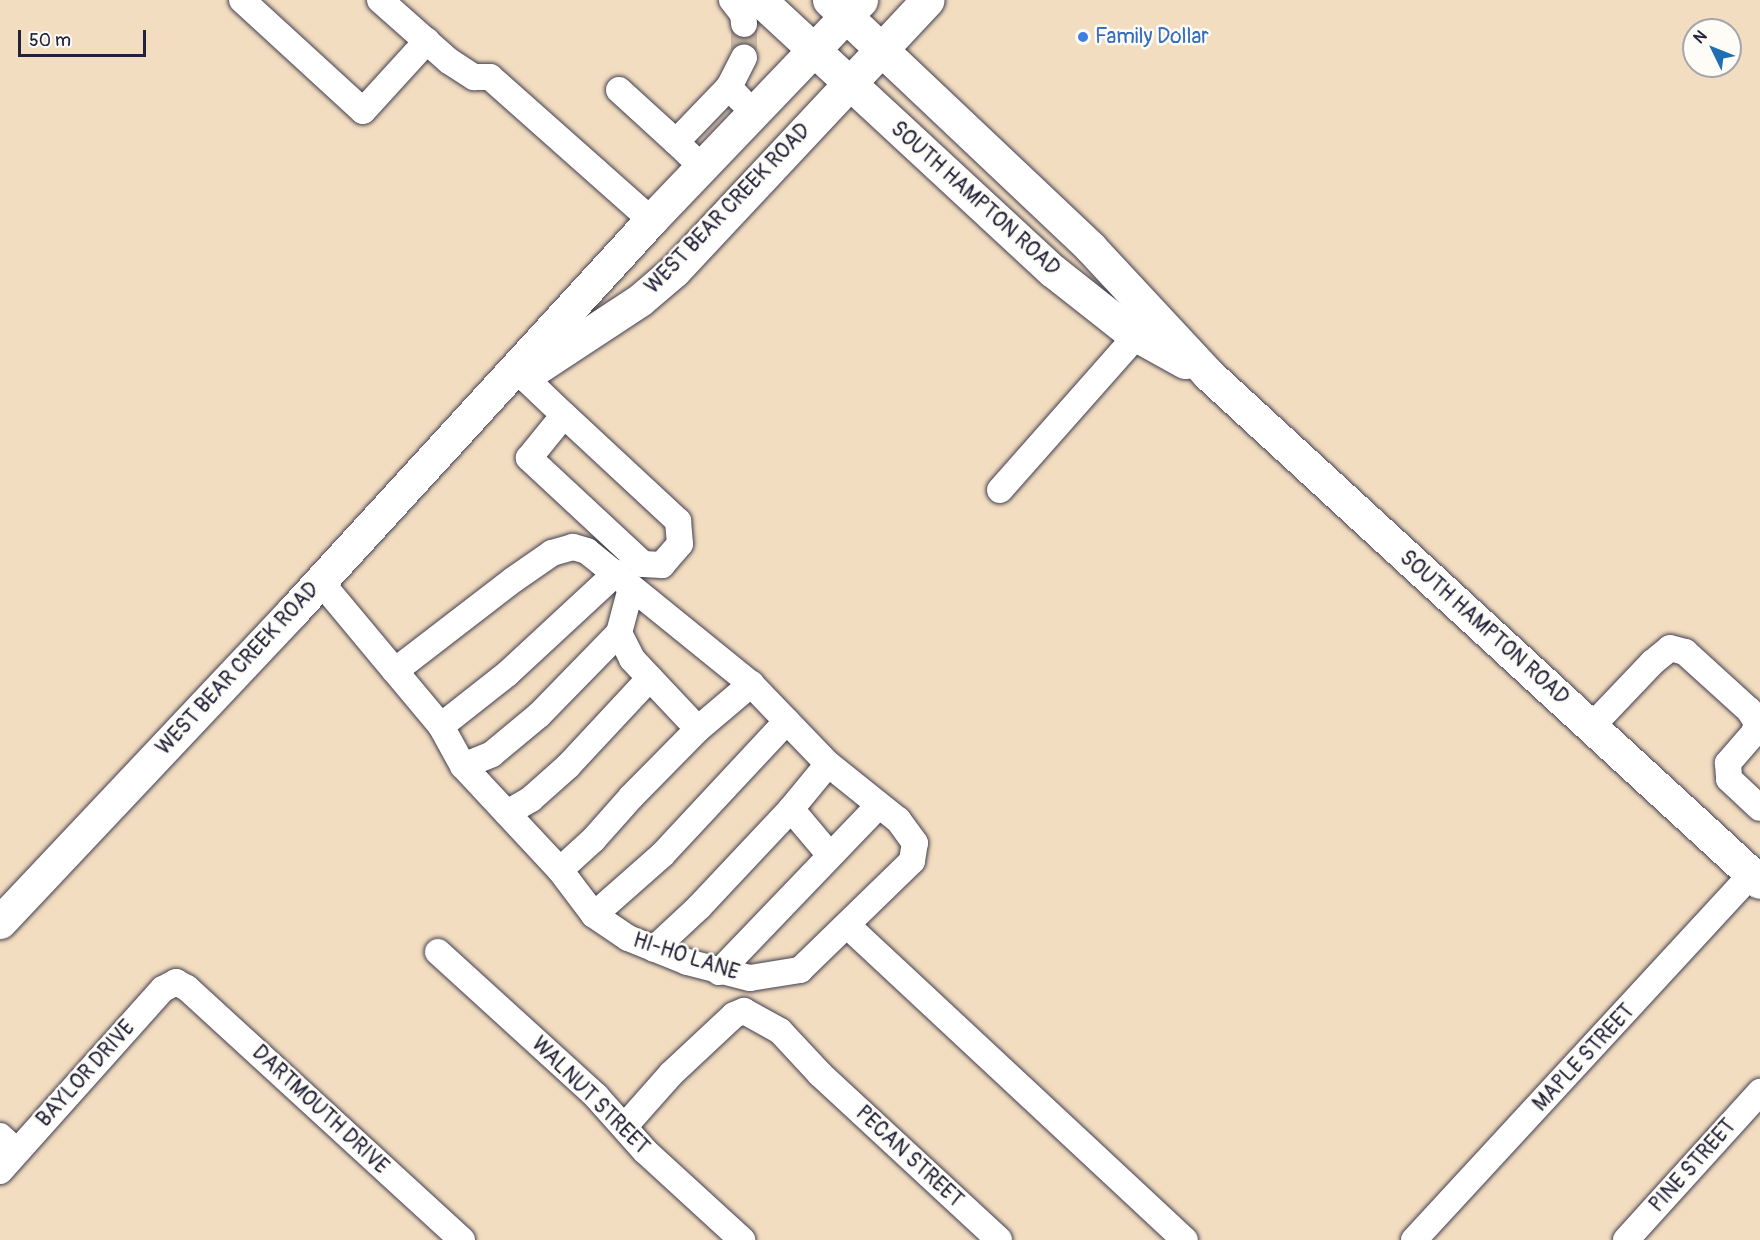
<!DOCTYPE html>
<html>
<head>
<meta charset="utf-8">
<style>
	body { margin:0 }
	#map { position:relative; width:1760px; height:1240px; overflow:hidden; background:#f3ddc0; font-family:Pangolin,sans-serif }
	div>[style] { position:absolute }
	.minor-tunnel>* { height:26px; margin-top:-13px; transform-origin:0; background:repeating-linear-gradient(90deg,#c9b8a5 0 26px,transparent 0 39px) }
	.roads { filter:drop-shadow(0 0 2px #413e4f) drop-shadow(0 0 2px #413e4f) }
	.minor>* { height:26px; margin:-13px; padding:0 13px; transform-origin:13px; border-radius:13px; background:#fff }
	.major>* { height:33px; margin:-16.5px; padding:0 16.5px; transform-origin:16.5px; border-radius:16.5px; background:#fff }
	.dots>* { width:16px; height:16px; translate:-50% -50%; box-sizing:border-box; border:3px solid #fdfcf7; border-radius:50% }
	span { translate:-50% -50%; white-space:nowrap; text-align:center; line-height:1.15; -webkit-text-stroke:5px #fdfcf7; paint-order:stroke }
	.shop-label { font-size:21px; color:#366cbe }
	.left { translate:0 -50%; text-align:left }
	.street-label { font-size:21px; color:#22223b }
	.north { position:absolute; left:1682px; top:18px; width:60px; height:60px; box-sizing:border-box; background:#fdfcf7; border:2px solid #a5a5ac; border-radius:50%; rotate:313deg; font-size:16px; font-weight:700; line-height:24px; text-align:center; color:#22223b }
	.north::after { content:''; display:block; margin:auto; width:21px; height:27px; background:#1f6fb2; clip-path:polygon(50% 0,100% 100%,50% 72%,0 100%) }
	.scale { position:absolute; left:18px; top:30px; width:128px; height:27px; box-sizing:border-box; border:3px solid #22223b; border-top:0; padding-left:8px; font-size:18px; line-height:21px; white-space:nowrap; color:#22223b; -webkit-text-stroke:4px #fdfcf7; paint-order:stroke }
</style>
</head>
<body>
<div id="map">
	<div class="minor-tunnel">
		<i style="left:744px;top:24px;width:34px;rotate:90deg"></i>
	</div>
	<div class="roads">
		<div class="minor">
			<i style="left:242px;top:0;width:164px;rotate:42.5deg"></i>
			<i style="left:363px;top:111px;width:95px;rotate:-47.6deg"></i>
			<i style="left:380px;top:0;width:92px;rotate:41.5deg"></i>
			<i style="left:449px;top:61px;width:30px;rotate:33deg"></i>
			<i style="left:474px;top:77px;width:16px"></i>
			<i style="left:490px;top:77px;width:215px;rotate:41.6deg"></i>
			<i style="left:732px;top:0;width:18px;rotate:52deg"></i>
			<i style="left:743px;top:14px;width:10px;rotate:84deg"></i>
			<i style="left:619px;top:90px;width:77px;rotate:42.4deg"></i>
			<i style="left:741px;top:100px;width:18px;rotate:-133deg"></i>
			<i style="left:729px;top:87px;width:33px;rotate:-63deg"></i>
			<i style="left:702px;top:167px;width:36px;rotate:-136deg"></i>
			<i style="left:676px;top:142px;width:76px;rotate:-46.1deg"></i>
			<i style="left:523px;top:376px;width:57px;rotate:43.6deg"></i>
			<i style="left:564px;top:415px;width:156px;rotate:42.9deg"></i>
			<i style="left:678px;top:521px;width:23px;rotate:85deg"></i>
			<i style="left:680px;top:544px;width:28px;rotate:131deg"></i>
			<i style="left:662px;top:565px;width:19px;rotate:-177deg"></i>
			<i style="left:643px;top:564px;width:156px;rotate:-137.1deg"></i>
			<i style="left:529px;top:458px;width:55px;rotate:-50.9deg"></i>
			<i style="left:1000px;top:490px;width:207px;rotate:-48.5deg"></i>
			<i style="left:320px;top:581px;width:117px;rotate:50.2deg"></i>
			<i style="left:395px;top:671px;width:72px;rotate:50.1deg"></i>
			<i style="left:441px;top:726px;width:46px;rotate:61.2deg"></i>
			<i style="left:463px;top:766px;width:142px;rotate:47deg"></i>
			<i style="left:560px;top:870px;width:56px;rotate:52.9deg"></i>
			<i style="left:594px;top:915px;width:41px;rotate:34.1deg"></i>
			<i style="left:628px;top:938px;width:64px;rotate:22.1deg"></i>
			<i style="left:687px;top:962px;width:65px;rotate:14.3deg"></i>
			<i style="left:750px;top:978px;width:51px;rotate:-9.1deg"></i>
			<i style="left:800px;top:970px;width:156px;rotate:-44.2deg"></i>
			<i style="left:912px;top:861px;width:18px;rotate:-81deg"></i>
			<i style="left:915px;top:843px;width:29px;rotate:-126deg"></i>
			<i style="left:898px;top:820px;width:90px;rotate:-141.3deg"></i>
			<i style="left:828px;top:764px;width:111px;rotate:-133.9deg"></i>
			<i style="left:751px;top:684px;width:211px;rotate:-141deg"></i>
			<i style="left:587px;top:551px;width:15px;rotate:-164deg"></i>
			<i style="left:573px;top:547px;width:22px;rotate:164deg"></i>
			<i style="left:552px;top:553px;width:47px;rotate:145.3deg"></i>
			<i style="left:513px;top:580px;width:149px;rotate:142.4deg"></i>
			<i style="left:619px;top:633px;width:29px;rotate:63deg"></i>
			<i style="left:632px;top:659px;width:96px;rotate:46.7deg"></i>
			<i style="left:441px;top:726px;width:84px;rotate:-38.2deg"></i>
			<i style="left:507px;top:674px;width:149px;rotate:-42.8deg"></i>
			<i style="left:1592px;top:726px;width:88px;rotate:-46.4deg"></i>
			<i style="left:1653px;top:662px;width:22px;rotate:-39deg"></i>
			<i style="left:1670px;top:648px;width:16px;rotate:15deg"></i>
			<i style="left:1685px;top:652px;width:86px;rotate:42.2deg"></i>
			<i style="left:1749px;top:710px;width:15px;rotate:58deg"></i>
			<i style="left:1757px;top:723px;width:10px;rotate:107deg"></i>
			<i style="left:1754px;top:733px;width:40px;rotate:131deg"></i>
			<i style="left:1728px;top:763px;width:16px;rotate:86deg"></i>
			<i style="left:1729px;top:779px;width:42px;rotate:43.1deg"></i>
			<i style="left:463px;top:766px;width:31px;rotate:-22deg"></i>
			<i style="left:492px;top:754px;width:61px;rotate:-39.7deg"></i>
			<i style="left:539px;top:715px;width:115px;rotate:-45.7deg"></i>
			<i style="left:619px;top:633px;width:47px;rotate:-75.1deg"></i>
			<i style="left:791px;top:809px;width:59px;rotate:49.8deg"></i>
			<i style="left:507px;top:813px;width:28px;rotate:-30deg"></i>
			<i style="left:531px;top:799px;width:50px;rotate:-41.7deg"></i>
			<i style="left:568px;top:766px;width:120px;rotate:-47deg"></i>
			<i style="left:560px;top:870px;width:45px;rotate:-42.3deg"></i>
			<i style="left:593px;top:840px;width:57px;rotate:-48.5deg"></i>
			<i style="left:631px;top:797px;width:95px;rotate:-45.4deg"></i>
			<i style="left:698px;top:729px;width:70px;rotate:-40.3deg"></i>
			<i style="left:594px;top:915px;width:91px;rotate:-41.4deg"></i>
			<i style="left:662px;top:855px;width:183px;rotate:-47deg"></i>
			<i style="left:847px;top:925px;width:462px;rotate:43deg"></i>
			<i style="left:654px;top:949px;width:62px;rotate:-43deg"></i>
			<i style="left:699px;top:907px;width:134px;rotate:-46.8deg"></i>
			<i style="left:791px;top:809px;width:58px;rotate:-50.6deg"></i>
			<i style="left:438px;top:952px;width:214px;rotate:42.3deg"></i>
			<i style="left:596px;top:1096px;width:74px;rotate:48.3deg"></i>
			<i style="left:645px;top:1151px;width:132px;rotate:42.5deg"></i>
			<i style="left:719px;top:972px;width:231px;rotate:-46.2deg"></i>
			<i style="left:625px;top:1126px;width:69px;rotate:-48.5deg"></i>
			<i style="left:671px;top:1074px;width:86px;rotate:-43.1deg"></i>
			<i style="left:734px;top:1015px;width:11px;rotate:-22deg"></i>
			<i style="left:744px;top:1011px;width:41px;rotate:29.1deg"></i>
			<i style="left:780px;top:1031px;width:59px;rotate:47.1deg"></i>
			<i style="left:820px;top:1074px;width:244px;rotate:42.8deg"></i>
			<i style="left:0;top:1136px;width:22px;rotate:43deg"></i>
			<i style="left:0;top:1171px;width:244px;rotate:-48.2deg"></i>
			<i style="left:163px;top:989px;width:15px;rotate:-28deg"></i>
			<i style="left:176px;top:982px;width:13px;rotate:29deg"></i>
			<i style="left:187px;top:988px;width:373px;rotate:42.5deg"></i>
			<i style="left:1414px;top:1240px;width:498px;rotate:-47.3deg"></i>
			<i style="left:1626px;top:1240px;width:200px;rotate:-47.8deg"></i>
		</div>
		<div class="major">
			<i style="left:760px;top:0;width:399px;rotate:42.8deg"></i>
			<i style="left:1053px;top:271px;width:97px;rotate:38.3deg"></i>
			<i style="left:1129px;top:331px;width:64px;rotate:29deg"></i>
			<i style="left:829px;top:0;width:361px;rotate:43.4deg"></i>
			<i style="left:1091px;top:248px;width:172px;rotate:47.1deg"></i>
			<i style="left:1208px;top:374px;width:750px;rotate:42.62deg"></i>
			<i style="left:526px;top:375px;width:136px;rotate:-33.3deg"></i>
			<i style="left:640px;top:300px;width:45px;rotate:-40.5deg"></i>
			<i style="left:674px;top:271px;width:371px;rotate:-46.9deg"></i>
			<i style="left:0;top:922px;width:427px;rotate:-46.7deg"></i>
			<i style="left:293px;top:611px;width:530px;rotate:-47.52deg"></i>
			<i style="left:651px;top:220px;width:304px;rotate:-46.3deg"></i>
		</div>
	</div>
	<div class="dots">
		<i style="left:1083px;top:37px;background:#3f7fe0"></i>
	</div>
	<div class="shop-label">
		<span class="left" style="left:1095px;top:37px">Family Dollar</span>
	</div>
	<div class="street-label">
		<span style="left:975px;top:199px;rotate:42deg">SOUTH HAMPTON ROAD</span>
		<span style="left:728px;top:209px;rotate:-46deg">WEST BEAR CREEK ROAD</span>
		<span style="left:1484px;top:628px;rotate:42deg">SOUTH HAMPTON ROAD</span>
		<span style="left:238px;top:669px;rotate:-47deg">WEST BEAR CREEK ROAD</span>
		<span style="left:686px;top:957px;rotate:18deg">HI-HO LANE</span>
		<span style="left:1584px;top:1058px;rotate:-47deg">MAPLE STREET</span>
		<span style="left:86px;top:1074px;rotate:-48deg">BAYLOR DRIVE</span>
		<span style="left:590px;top:1096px;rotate:45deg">WALNUT STREET</span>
		<span style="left:320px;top:1110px;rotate:43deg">DARTMOUTH DRIVE</span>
		<span style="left:909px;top:1157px;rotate:43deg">PECAN STREET</span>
		<span style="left:1693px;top:1166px;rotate:-48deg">PINE STREET</span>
	</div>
	<div class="north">N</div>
	<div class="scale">50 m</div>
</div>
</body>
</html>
